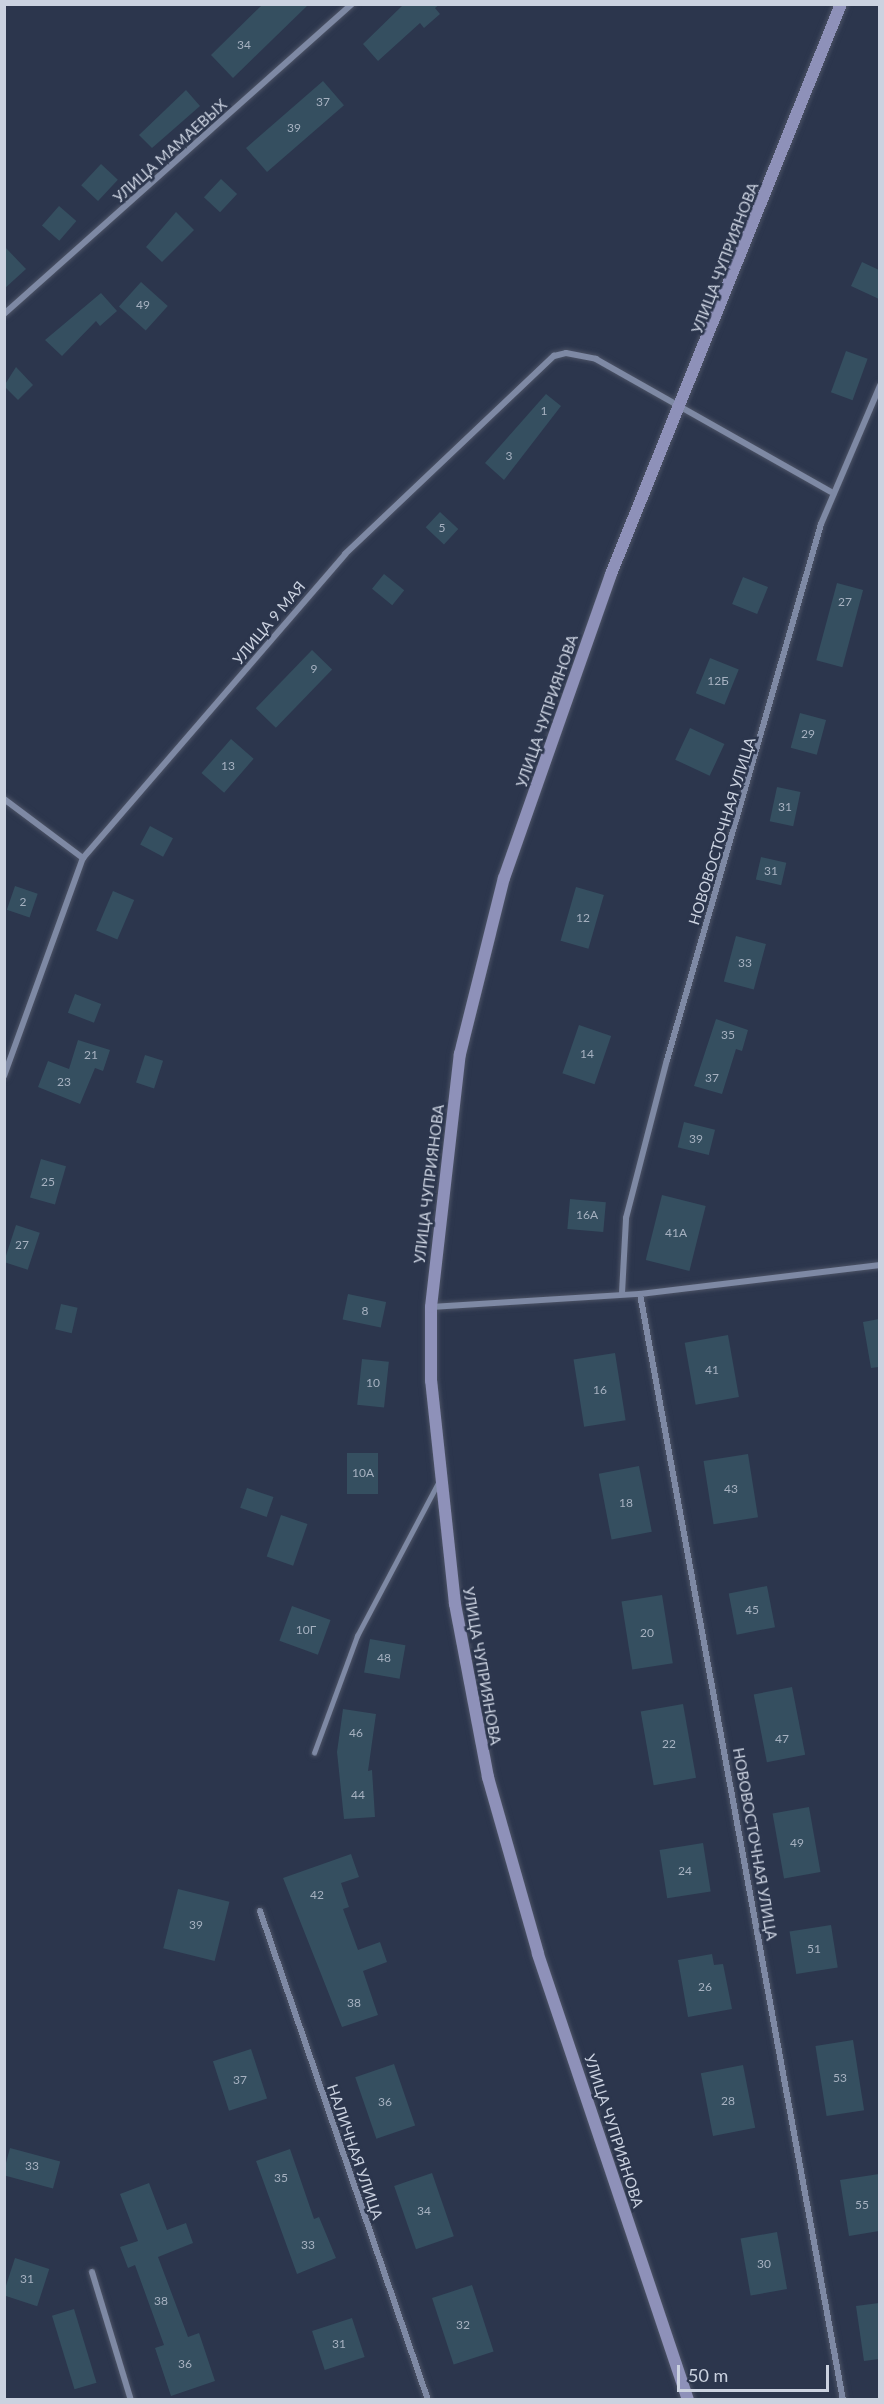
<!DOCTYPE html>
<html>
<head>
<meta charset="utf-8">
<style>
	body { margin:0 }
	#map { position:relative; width:884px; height:2404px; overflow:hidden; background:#2c364d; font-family:Lato,sans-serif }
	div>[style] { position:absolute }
	.building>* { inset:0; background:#354f60; transform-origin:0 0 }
	.roads { filter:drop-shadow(0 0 2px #4c5366) drop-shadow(0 0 2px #4c5366) }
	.lane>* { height:4.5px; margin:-2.25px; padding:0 2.25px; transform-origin:2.25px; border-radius:2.25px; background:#7e89a4 }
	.street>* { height:6px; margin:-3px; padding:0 3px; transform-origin:3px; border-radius:3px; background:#7e89a4 }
	.secondary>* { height:12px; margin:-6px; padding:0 6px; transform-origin:6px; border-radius:6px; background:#8e91b9 }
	span { translate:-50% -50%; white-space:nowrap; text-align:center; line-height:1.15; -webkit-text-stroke:5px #2c364d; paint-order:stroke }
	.number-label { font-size:12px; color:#a6b1c0 }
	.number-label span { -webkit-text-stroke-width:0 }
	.street-label { font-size:15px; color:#cbd2e0 }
	.frame { position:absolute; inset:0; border:6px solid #cbd2e0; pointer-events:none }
	.scale { position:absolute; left:677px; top:2365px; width:152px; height:27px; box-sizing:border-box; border:3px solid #cbd2e0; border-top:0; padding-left:8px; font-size:18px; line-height:21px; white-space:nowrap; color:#cbd2e0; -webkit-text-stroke:4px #2c364d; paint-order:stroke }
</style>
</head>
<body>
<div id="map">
	<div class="building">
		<i style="clip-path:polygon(263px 4px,309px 4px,233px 78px,211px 55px)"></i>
		<i style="clip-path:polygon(404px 4px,440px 4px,435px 8px,440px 14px,424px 28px,420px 23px,378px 61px,363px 44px)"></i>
		<i style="left:323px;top:81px;width:32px;height:102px;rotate:49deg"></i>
		<i style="clip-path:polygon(186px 90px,200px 106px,152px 148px,139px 135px)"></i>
		<i style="left:101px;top:164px;width:23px;height:29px;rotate:43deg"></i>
		<i style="left:221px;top:179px;width:22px;height:25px;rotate:43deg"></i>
		<i style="left:59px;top:206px;width:23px;height:26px;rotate:41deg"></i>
		<i style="clip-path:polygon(176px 212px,194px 230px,162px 262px,146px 247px)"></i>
		<i style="clip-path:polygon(4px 246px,26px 269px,4px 289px)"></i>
		<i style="clip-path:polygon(862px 262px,879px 270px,879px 299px,851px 286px)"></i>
		<i style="left:141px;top:282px;width:36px;height:33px;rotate:42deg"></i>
		<i style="clip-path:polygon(101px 293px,117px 311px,100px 326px,96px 321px,62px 356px,45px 340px)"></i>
		<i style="left:846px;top:351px;width:23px;height:44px;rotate:20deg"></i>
		<i style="clip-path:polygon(16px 367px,33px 385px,18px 400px,4px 386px)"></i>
		<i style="clip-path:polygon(546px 394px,561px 406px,504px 480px,485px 463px)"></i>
		<i style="left:440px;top:512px;width:25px;height:21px;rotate:43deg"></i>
		<i style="left:384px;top:574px;width:26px;height:19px;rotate:39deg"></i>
		<i style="left:743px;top:577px;width:27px;height:29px;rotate:22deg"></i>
		<i style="left:837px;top:583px;width:27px;height:80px;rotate:15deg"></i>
		<i style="left:312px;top:650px;width:28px;height:81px;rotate:44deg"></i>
		<i style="left:710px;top:658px;width:31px;height:38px;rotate:22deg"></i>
		<i style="left:800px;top:713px;width:27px;height:36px;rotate:15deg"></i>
		<i style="left:690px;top:728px;width:38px;height:35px;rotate:25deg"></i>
		<i style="left:231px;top:739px;width:30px;height:45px;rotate:41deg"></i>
		<i style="left:777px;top:787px;width:24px;height:35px;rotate:12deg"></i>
		<i style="left:150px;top:826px;width:26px;height:21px;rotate:28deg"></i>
		<i style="left:761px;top:857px;width:26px;height:23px;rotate:13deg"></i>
		<i style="left:15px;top:886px;width:24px;height:25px;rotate:19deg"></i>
		<i style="left:576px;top:887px;width:29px;height:56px;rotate:16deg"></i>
		<i style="left:113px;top:891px;width:23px;height:43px;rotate:23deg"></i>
		<i style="left:736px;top:936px;width:31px;height:47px;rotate:15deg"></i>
		<i style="left:75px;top:994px;width:28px;height:20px;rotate:21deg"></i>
		<i style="clip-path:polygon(716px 1019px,748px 1030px,742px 1051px,736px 1049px,722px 1094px,694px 1086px)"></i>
		<i style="left:579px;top:1025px;width:34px;height:51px;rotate:19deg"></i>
		<i style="clip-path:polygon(78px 1040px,110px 1050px,103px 1071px,95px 1068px,80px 1104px,38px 1087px,48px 1061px,69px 1069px)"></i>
		<i style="left:145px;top:1055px;width:19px;height:29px;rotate:18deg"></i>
		<i style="left:684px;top:1122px;width:32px;height:26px;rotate:14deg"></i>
		<i style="left:41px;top:1159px;width:26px;height:40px;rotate:16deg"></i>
		<i style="left:662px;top:1195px;width:45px;height:67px;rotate:14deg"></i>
		<i style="left:570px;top:1199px;width:36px;height:30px;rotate:5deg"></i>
		<i style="left:16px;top:1225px;width:25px;height:39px;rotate:18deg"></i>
		<i style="left:348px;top:1294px;width:39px;height:26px;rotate:12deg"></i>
		<i style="left:61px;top:1304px;width:17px;height:26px;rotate:13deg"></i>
		<i style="clip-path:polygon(879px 1319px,879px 1367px,871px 1368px,863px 1322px)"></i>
		<i style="left:728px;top:1335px;width:63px;height:44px;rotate:80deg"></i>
		<i style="left:615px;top:1353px;width:68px;height:42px;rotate:81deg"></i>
		<i style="left:362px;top:1359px;width:27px;height:46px;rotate:6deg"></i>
		<i style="left:347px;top:1453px;width:31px;height:41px"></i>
		<i style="left:748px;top:1454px;width:64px;height:45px;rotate:81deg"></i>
		<i style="left:639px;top:1466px;width:67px;height:41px;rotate:79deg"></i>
		<i style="left:247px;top:1488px;width:28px;height:21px;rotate:19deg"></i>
		<i style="left:281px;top:1515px;width:28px;height:44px;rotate:19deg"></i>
		<i style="left:767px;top:1586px;width:42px;height:39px;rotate:79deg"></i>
		<i style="left:662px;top:1595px;width:69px;height:41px;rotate:81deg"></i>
		<i style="left:292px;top:1606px;width:41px;height:37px;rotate:20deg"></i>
		<i style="left:370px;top:1639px;width:36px;height:34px;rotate:10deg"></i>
		<i style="left:792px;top:1687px;width:69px;height:39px;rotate:79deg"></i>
		<i style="left:683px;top:1704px;width:75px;height:43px;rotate:80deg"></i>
		<i style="clip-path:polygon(343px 1709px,376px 1714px,368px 1771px,372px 1770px,375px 1817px,344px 1819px,337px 1752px)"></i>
		<i style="left:809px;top:1807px;width:66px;height:37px;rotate:80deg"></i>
		<i style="left:703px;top:1843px;width:49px;height:44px;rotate:81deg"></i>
		<i style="clip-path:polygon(351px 1854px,359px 1877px,341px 1883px,349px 1907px,343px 1909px,358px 1950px,380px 1942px,387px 1962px,363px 1971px,378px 2015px,342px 2027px,283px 1878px)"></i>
		<i style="left:178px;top:1889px;width:53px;height:61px;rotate:14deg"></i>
		<i style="left:831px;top:1925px;width:43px;height:42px;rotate:81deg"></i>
		<i style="clip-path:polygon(712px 1954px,714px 1965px,723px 1964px,732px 2009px,688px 2017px,678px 1960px)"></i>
		<i style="left:853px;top:2040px;width:71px;height:38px;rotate:81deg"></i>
		<i style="left:251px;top:2049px;width:52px;height:40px;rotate:72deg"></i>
		<i style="left:394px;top:2064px;width:65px;height:41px;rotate:71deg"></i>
		<i style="left:743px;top:2065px;width:64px;height:43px;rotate:79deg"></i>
		<i style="left:10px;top:2148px;width:52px;height:28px;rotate:15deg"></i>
		<i style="clip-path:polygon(290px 2149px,314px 2219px,319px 2217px,336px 2258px,297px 2274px,256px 2161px)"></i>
		<i style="left:432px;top:2173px;width:67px;height:40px;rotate:71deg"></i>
		<i style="clip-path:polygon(879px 2174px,879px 2231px,849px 2236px,840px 2180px)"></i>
		<i style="clip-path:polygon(149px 2183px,167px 2230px,186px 2223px,193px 2243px,158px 2257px,188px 2337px,199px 2333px,215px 2381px,171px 2396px,155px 2348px,164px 2345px,135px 2265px,128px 2268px,120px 2247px,138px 2241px,120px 2194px)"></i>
		<i style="left:777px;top:2232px;width:58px;height:37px;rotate:80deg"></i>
		<i style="left:15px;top:2258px;width:36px;height:39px;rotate:18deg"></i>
		<i style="left:472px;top:2285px;width:70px;height:42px;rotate:72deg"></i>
		<i style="clip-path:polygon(879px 2303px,879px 2359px,864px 2361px,856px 2306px)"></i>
		<i style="left:74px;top:2309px;width:77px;height:23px;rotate:73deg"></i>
		<i style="left:352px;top:2318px;width:41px;height:42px;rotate:72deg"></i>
	</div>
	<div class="roads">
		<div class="lane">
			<i style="left:314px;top:1753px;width:125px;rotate:-69.8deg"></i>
			<i style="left:357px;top:1636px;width:175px;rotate:-62.1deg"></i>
		</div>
		<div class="street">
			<i style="left:4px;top:314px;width:466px;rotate:-41.7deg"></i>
			<i style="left:4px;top:799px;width:99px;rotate:36.8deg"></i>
			<i style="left:4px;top:1076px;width:232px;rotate:-70.1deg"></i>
			<i style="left:83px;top:858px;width:401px;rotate:-49.2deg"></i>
			<i style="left:345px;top:554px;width:288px;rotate:-43.5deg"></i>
			<i style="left:554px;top:356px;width:12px;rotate:-14deg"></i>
			<i style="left:566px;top:353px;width:31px;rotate:11deg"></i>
			<i style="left:596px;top:359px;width:270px;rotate:29.5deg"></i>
			<i style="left:622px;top:1293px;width:75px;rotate:-86.9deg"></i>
			<i style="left:626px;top:1218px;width:163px;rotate:-75.5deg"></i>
			<i style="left:667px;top:1060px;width:558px;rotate:-73.97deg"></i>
			<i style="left:821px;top:524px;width:150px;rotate:-66.9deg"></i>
			<i style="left:640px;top:1294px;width:1124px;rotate:79.6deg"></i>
			<i style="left:431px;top:1307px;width:209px;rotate:-3.6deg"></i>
			<i style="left:640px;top:1294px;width:242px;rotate:-6.9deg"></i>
			<i style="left:260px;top:1911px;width:517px;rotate:71.04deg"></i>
			<i style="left:92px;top:2272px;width:134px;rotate:73.1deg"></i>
		</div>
		<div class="secondary">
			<i style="left:688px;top:2400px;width:471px;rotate:-108.6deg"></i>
			<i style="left:538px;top:1953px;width:183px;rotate:-105.9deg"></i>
			<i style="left:488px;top:1777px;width:176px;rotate:-100.8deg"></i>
			<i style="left:455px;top:1604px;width:224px;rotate:-96.1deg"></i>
			<i style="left:431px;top:1381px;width:74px;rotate:-90deg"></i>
			<i style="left:431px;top:1307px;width:255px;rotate:-83.5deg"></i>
			<i style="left:460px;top:1054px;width:181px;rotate:-76deg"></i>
			<i style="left:504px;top:878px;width:322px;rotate:-70.6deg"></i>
			<i style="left:611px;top:574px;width:615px;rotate:-68.03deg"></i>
		</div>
	</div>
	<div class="number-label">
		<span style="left:244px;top:45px">34</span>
		<span style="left:323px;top:102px">37</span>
		<span style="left:294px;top:128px">39</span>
		<span style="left:143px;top:305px">49</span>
		<span style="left:544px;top:411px">1</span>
		<span style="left:509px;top:456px">3</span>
		<span style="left:442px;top:528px">5</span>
		<span style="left:845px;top:602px">27</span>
		<span style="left:314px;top:669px">9</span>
		<span style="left:718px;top:681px">12Б</span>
		<span style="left:808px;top:734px">29</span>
		<span style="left:228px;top:766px">13</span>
		<span style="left:785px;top:807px">31</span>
		<span style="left:771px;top:871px">31</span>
		<span style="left:23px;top:902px">2</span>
		<span style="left:583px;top:918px">12</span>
		<span style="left:745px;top:963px">33</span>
		<span style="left:728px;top:1035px">35</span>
		<span style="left:587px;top:1054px">14</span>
		<span style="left:91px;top:1055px">21</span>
		<span style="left:712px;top:1078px">37</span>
		<span style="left:64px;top:1082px">23</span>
		<span style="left:696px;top:1139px">39</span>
		<span style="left:48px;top:1182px">25</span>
		<span style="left:587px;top:1215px">16А</span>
		<span style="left:676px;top:1233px">41А</span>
		<span style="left:22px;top:1245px">27</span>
		<span style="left:365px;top:1311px">8</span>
		<span style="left:712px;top:1370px">41</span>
		<span style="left:373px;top:1383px">10</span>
		<span style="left:600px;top:1390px">16</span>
		<span style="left:363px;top:1473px">10А</span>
		<span style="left:731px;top:1489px">43</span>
		<span style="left:626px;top:1503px">18</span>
		<span style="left:752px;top:1610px">45</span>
		<span style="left:306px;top:1630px">10Г</span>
		<span style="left:647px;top:1633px">20</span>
		<span style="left:384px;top:1658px">48</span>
		<span style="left:356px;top:1733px">46</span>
		<span style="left:782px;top:1739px">47</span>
		<span style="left:669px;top:1744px">22</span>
		<span style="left:358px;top:1795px">44</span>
		<span style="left:797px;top:1843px">49</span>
		<span style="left:685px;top:1871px">24</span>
		<span style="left:317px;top:1895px">42</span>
		<span style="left:196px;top:1925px">39</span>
		<span style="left:814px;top:1949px">51</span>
		<span style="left:705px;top:1987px">26</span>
		<span style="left:354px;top:2003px">38</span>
		<span style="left:840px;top:2078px">53</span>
		<span style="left:240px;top:2080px">37</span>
		<span style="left:728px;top:2101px">28</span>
		<span style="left:385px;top:2102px">36</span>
		<span style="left:32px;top:2166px">33</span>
		<span style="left:281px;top:2178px">35</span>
		<span style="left:862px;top:2205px">55</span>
		<span style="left:424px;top:2211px">34</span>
		<span style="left:308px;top:2245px">33</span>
		<span style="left:764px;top:2264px">30</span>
		<span style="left:27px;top:2279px">31</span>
		<span style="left:161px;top:2301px">38</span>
		<span style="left:463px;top:2325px">32</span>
		<span style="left:339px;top:2344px">31</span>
		<span style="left:185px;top:2364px">36</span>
	</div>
	<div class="street-label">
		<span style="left:170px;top:151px;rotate:-42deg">УЛИЦА МАМАЕВЫХ</span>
		<span style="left:725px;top:258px;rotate:-69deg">УЛИЦА ЧУПРИЯНОВА</span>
		<span style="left:269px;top:623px;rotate:-50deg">УЛИЦА 9 МАЯ</span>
		<span style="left:547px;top:711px;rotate:-71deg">УЛИЦА ЧУПРИЯНОВА</span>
		<span style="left:722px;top:831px;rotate:-73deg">НОВОВОСТОЧНАЯ УЛИЦА</span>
		<span style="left:429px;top:1184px;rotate:-83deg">УЛИЦА ЧУПРИЯНОВА</span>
		<span style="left:482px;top:1666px;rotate:80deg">УЛИЦА ЧУПРИЯНОВА</span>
		<span style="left:755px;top:1844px;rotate:80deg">НОВОВОСТОЧНАЯ УЛИЦА</span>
		<span style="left:614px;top:2131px;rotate:72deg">УЛИЦА ЧУПРИЯНОВА</span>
		<span style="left:355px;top:2152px;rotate:71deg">НАЛИЧНАЯ УЛИЦА</span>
	</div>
	<div class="frame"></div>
	<div class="scale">50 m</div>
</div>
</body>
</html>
